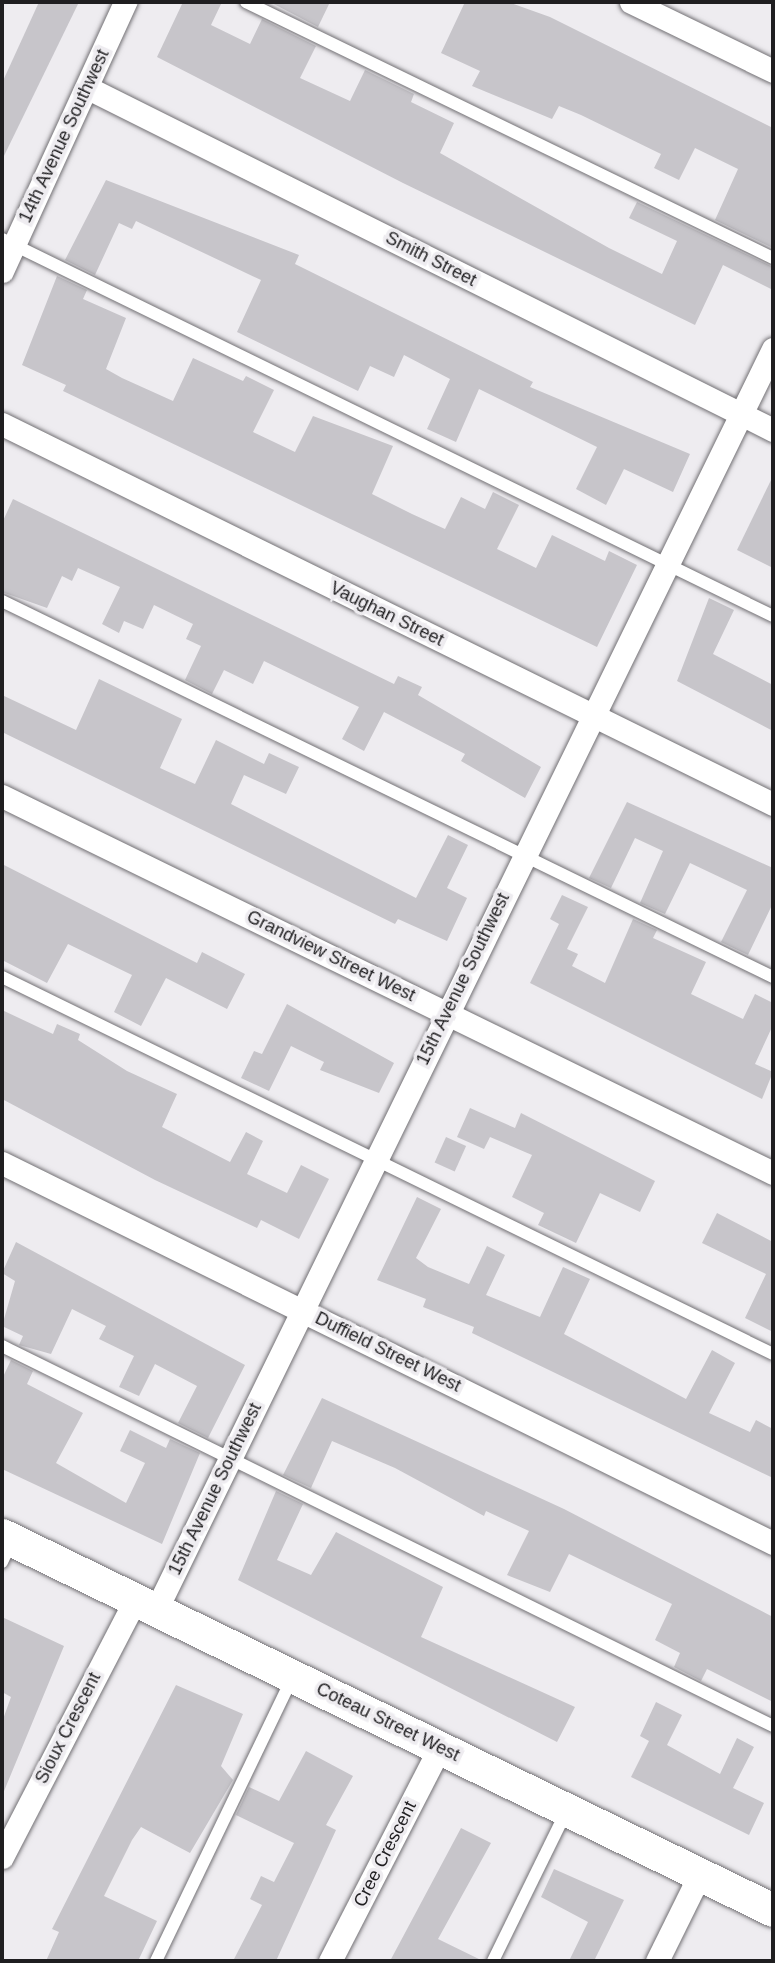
<!DOCTYPE html>
<html>
<head>
<meta charset="utf-8">
<style>
	body { margin:0 }
	#map { position:relative; width:775px; height:1963px; overflow:hidden; background:#eeecf0; font-family:Arial,sans-serif }
	div>[style] { position:absolute }
	.building>* { inset:0; background:#c7c5ca; transform-origin:0 0 }
	.roads { filter:drop-shadow(0 0 2px #727074) drop-shadow(0 0 2px #727074) }
	.lane>* { height:12px; margin:-6px; padding:0 6px; transform-origin:6px; border-radius:6px; background:#fff }
	.street>* { height:23px; margin:-11.5px; padding:0 11.5px; transform-origin:11.5px; border-radius:11.5px; background:#fff }
	.secondary>* { height:33px; margin:-16.5px; padding:0 16.5px; transform-origin:16.5px; border-radius:16.5px; background:#fff }
	span { translate:-50% -50%; white-space:nowrap; text-align:center; line-height:1.15; -webkit-text-stroke:7px #eeecf0; paint-order:stroke }
	.street-label { font-size:18px; color:#1f1e20 }
	.frame { position:absolute; inset:0; border:4px solid #1f1e20; pointer-events:none }
</style>
</head>
<body>
<div id="map">
	<div class="building">
		<i style="clip-path:polygon(39px 2px,79px 2px,2px 160px,2px 83px)"></i>
		<i style="clip-path:polygon(183px 2px,222px 2px,211px 25px,250px 44px,262px 19px,316px 46px,300px 78px,350px 101px,365px 70px,414px 94px,411px 102px,454px 123px,440px 153px,609px 248px,662px 274px,677px 241px,629px 218px,637px 202px,773px 267px,773px 290px,723px 265px,695px 325px,403px 183px,157px 57px)"></i>
		<i style="clip-path:polygon(270px 2px,330px 2px,318px 27px)"></i>
		<i style="clip-path:polygon(465px 2px,508px 2px,550px 17px,773px 128px,773px 248px,715px 220px,738px 169px,695px 148px,679px 180px,654px 168px,661px 154px,581px 115px,559px 106px,552px 119px,472px 86px,480px 71px,441px 53px)"></i>
		<i style="clip-path:polygon(106px 180px,299px 255px,295px 264px,533px 382px,530px 387px,690px 454px,673px 492px,624px 469px,606px 505px,576px 489px,597px 447px,479px 389px,456px 442px,427px 429px,450px 379px,404px 355px,394px 377px,370px 366px,358px 391px,237px 332px,261px 280px,136px 221px,132px 229px,119px 223px,95px 275px,65px 260px)"></i>
		<i style="clip-path:polygon(57px 276px,87px 290px,83px 299px,126px 318px,106px 369px,122px 378px,173px 401px,193px 358px,243px 381px,246px 376px,274px 390px,253px 432px,295px 452px,313px 416px,393px 446px,372px 494px,412px 514px,445px 529px,461px 497px,485px 509px,493px 492px,519px 505px,497px 549px,536px 568px,552px 535px,605px 561px,609px 551px,637px 565px,597px 647px,63px 391px,66px 385px,22px 365px)"></i>
		<i style="clip-path:polygon(773px 476px,773px 568px,737px 550px)"></i>
		<i style="clip-path:polygon(13px 499px,394px 684px,398px 676px,422px 687px,418px 695px,541px 767px,525px 798px,461px 761px,465px 754px,384px 712px,364px 751px,342px 739px,359px 707px,264px 661px,253px 684px,224px 670px,212px 694px,185px 680px,201px 646px,186px 639px,193px 624px,154px 605px,143px 629px,124px 621px,119px 633px,102px 624px,120px 587px,78px 568px,72px 581px,62px 576px,47px 608px,2px 592px,2px 523px)"></i>
		<i style="clip-path:polygon(709px 598px,734px 610px,713px 654px,773px 685px,773px 731px,677px 681px)"></i>
		<i style="clip-path:polygon(99px 679px,182px 719px,160px 768px,195px 784px,216px 740px,264px 764px,269px 753px,299px 767px,286px 794px,244px 775px,231px 804px,416px 898px,448px 835px,468px 845px,447px 888px,467px 898px,447px 941px,398px 919px,395px 924px,2px 732px,2px 695px,76px 730px)"></i>
		<i style="clip-path:polygon(627px 802px,773px 868px,773px 903px,748px 955px,721px 942px,747px 890px,690px 863px,665px 914px,640px 903px,663px 851px,635px 838px,611px 888px,589px 878px)"></i>
		<i style="clip-path:polygon(2px 864px,197px 963px,202px 952px,245px 974px,227px 1009px,166px 978px,141px 1026px,114px 1012px,132px 975px,68px 944px,47px 983px,2px 960px)"></i>
		<i style="clip-path:polygon(562px 895px,588px 907px,567px 949px,578px 954px,572px 966px,605px 983px,633px 919px,657px 930px,653px 938px,706px 962px,691px 994px,743px 1019px,755px 994px,773px 1003px,773px 1025px,755px 1064px,773px 1072px,762px 1099px,530px 983px,559px 924px,550px 919px)"></i>
		<i style="clip-path:polygon(287px 1004px,394px 1063px,379px 1093px,320px 1070px,324px 1062px,291px 1046px,269px 1091px,241px 1078px,254px 1051px,262px 1054px)"></i>
		<i style="clip-path:polygon(2px 1010px,53px 1034px,57px 1024px,80px 1034px,78px 1040px,127px 1071px,177px 1094px,162px 1127px,230px 1162px,246px 1132px,263px 1141px,247px 1174px,287px 1193px,301px 1165px,329px 1179px,299px 1239px,261px 1220px,257px 1228px,155px 1180px,2px 1099px)"></i>
		<i style="clip-path:polygon(470px 1108px,515px 1128px,521px 1113px,655px 1181px,640px 1212px,600px 1193px,576px 1243px,538px 1225px,544px 1213px,512px 1197px,532px 1155px,490px 1137px,484px 1149px,457px 1137px)"></i>
		<i style="left:446px;top:1137px;width:22px;height:28px;rotate:24deg"></i>
		<i style="clip-path:polygon(417px 1197px,441px 1209px,416px 1258px,428px 1267px,469px 1284px,487px 1246px,505px 1255px,486px 1295px,540px 1317px,563px 1267px,590px 1279px,564px 1334px,686px 1399px,712px 1350px,735px 1363px,709px 1413px,750px 1432px,756px 1420px,773px 1429px,773px 1478px,472px 1333px,474px 1327px,423px 1307px,426px 1299px,377px 1280px)"></i>
		<i style="clip-path:polygon(717px 1213px,773px 1242px,773px 1332px,745px 1318px,766px 1274px,702px 1243px)"></i>
		<i style="clip-path:polygon(16px 1242px,245px 1365px,208px 1438px,178px 1423px,197px 1386px,155px 1364px,139px 1396px,119px 1387px,134px 1356px,99px 1339px,106px 1326px,72px 1309px,51px 1354px,19px 1345px,23px 1336px,2px 1326px,15px 1281px,2px 1273px)"></i>
		<i style="clip-path:polygon(11px 1360px,33px 1371px,27px 1384px,83px 1413px,56px 1463px,126px 1503px,145px 1463px,120px 1451px,130px 1430px,166px 1448px,170px 1439px,200px 1453px,162px 1544px,2px 1469px,2px 1379px)"></i>
		<i style="clip-path:polygon(322px 1398px,564px 1509px,773px 1617px,773px 1702px,707px 1669px,701px 1681px,674px 1667px,680px 1653px,655px 1640px,672px 1604px,569px 1554px,550px 1592px,507px 1575px,529px 1531px,486px 1511px,484px 1516px,395px 1468px,332px 1441px,311px 1488px,283px 1475px)"></i>
		<i style="clip-path:polygon(276px 1491px,303px 1504px,277px 1560px,311px 1575px,336px 1532px,443px 1587px,421px 1637px,575px 1707px,557px 1742px,238px 1580px)"></i>
		<i style="clip-path:polygon(2px 1617px,64px 1646px,2px 1796px,2px 1722px,11px 1697px,2px 1692px)"></i>
		<i style="clip-path:polygon(176px 1685px,243px 1714px,221px 1766px,233px 1780px,190px 1853px,141px 1827px,132px 1840px,104px 1896px,157px 1921px,138px 1961px,46px 1961px,59px 1932px,52px 1929px)"></i>
		<i style="clip-path:polygon(656px 1702px,682px 1715px,667px 1745px,720px 1774px,737px 1738px,754px 1747px,733px 1788px,764px 1803px,749px 1835px,631px 1777px,649px 1741px,640px 1736px)"></i>
		<i style="clip-path:polygon(306px 1751px,353px 1776px,326px 1825px,336px 1830px,276px 1961px,233px 1961px,262px 1905px,250px 1899px,261px 1876px,274px 1882px,294px 1843px,236px 1815px,249px 1787px,279px 1801px)"></i>
		<i style="clip-path:polygon(461px 1828px,491px 1843px,438px 1939px,483px 1961px,390px 1961px)"></i>
		<i style="clip-path:polygon(554px 1869px,624px 1900px,594px 1961px,569px 1961px,588px 1922px,541px 1897px)"></i>
	</div>
	<div class="roads">
		<div class="lane">
			<i style="left:246px;top:2px;width:586px;rotate:25.91deg"></i>
			<i style="left:2px;top:239px;width:858px;rotate:26.06deg"></i>
			<i style="left:2px;top:601px;width:858px;rotate:26deg"></i>
			<i style="left:2px;top:977px;width:858px;rotate:26.06deg"></i>
			<i style="left:2px;top:1346px;width:860px;rotate:26.24deg"></i>
			<i style="left:2px;top:1562px;width:23px;rotate:-65deg"></i>
			<i style="left:156px;top:1961px;width:314px;rotate:-64.3deg"></i>
			<i style="left:493px;top:1961px;width:168px;rotate:-63.9deg"></i>
		</div>
		<div class="street">
			<i style="left:631px;top:2px;width:158px;rotate:25.9deg"></i>
			<i style="left:88px;top:88px;width:766px;rotate:26.53deg"></i>
			<i style="left:2px;top:271px;width:296px;rotate:-65.4deg"></i>
			<i style="left:2px;top:424px;width:860px;rotate:26.24deg"></i>
			<i style="left:2px;top:796px;width:858px;rotate:26.06deg"></i>
			<i style="left:2px;top:1163px;width:860px;rotate:26.24deg"></i>
			<i style="left:156px;top:1610px;width:1404px;rotate:-63.93deg"></i>
			<i style="left:2px;top:1857px;width:289px;rotate:-62.6deg"></i>
			<i style="left:330px;top:1961px;width:241px;rotate:-62.8deg"></i>
			<i style="left:657px;top:1961px;width:97px;rotate:-63.7deg"></i>
		</div>
		<div class="secondary">
			<i style="left:2px;top:1535px;width:857px;rotate:25.94deg"></i>
		</div>
	</div>
	<div class="street-label">
		<span style="left:64px;top:136px;rotate:-65deg">14th Avenue Southwest</span>
		<span style="left:431px;top:259px;rotate:27deg">Smith Street</span>
		<span style="left:387px;top:614px;rotate:26deg">Vaughan Street</span>
		<span style="left:331px;top:956px;rotate:26deg">Grandview Street West</span>
		<span style="left:463px;top:979px;rotate:-64deg">15th Avenue Southwest</span>
		<span style="left:388px;top:1352px;rotate:26deg">Duffield Street West</span>
		<span style="left:215px;top:1489px;rotate:-64deg">15th Avenue Southwest</span>
		<span style="left:388px;top:1722px;rotate:26deg">Coteau Street West</span>
		<span style="left:68px;top:1728px;rotate:-63deg">Sioux Crescent</span>
		<span style="left:385px;top:1854px;rotate:-63deg">Cree Crescent</span>
	</div>
	<div class="frame"></div>
</div>
</body>
</html>
